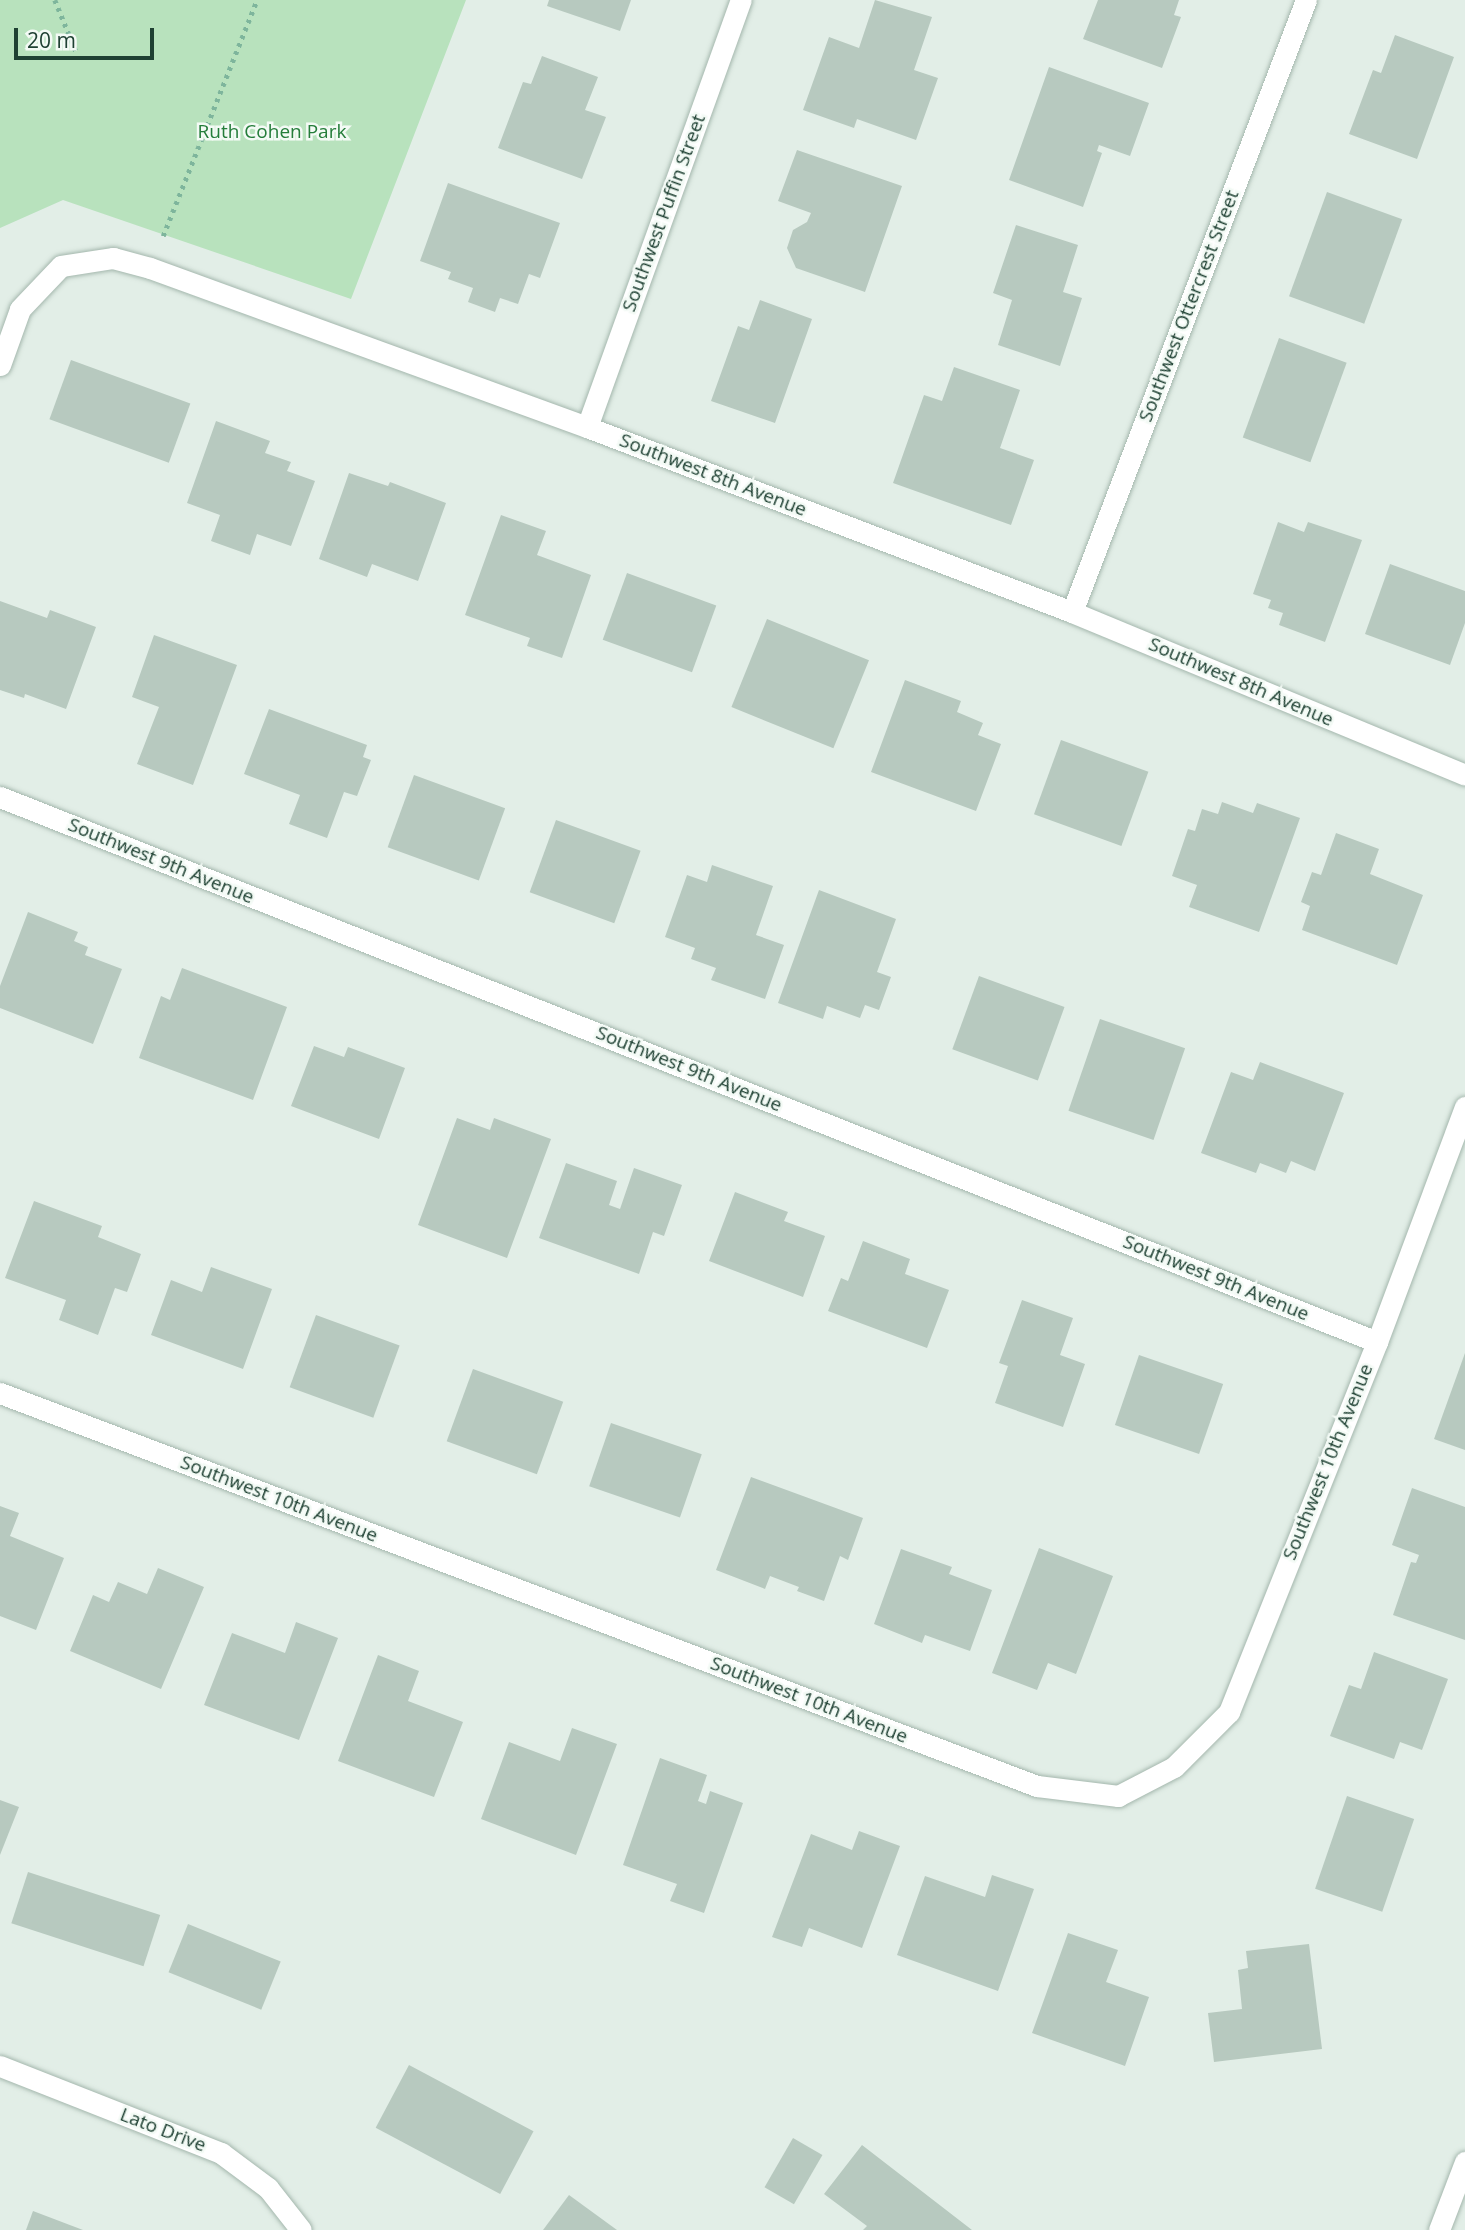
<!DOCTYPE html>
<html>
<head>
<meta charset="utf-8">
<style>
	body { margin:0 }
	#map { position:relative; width:1465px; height:2230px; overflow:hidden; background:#e2eee7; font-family:"Open Sans",sans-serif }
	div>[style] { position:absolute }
	.green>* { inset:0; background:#b8e2bd }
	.building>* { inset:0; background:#b7c9bf; transform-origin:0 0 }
	.path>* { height:4.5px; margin-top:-2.25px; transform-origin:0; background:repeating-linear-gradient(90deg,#7eb59c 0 3.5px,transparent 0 8.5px) }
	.roads { filter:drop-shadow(0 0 2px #a4b7ad) drop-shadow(0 0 2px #a4b7ad) }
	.street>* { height:21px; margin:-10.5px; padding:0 10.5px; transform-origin:10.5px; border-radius:10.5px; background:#fff }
	.secondary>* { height:21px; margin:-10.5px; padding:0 10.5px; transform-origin:10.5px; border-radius:10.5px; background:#fff }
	span { translate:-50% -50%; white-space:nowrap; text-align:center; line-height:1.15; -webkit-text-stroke:5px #f3faf5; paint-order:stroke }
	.park-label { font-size:19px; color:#247d3a }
	.street-label { font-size:19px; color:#1f4133 }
	.scale { position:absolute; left:14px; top:28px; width:140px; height:32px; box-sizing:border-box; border:4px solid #1f4133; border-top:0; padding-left:9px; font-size:21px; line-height:24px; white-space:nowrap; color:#1f4133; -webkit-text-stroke:5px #f3faf5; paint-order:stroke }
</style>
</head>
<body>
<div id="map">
	<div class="green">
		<i style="clip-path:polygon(0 0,466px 0,351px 299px,63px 200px,0 228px)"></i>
	</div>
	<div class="building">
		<i style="clip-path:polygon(549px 0,631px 0,620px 31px,547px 6px)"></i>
		<i style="clip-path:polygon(875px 0,932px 17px,914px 70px,938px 78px,916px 140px,857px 119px,854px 128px,803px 110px,829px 37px,859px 48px)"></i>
		<i style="clip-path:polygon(1098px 0,1179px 0,1174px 15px,1181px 17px,1162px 68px,1083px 39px)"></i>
		<i style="clip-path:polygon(1395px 35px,1454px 57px,1417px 159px,1349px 134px,1373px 70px,1381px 73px)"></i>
		<i style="clip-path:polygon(542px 56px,598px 77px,585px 110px,606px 117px,582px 179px,498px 148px,523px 82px,531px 84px)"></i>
		<i style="clip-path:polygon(1049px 67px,1149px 103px,1130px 156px,1099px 145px,1097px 151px,1102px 153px,1083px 207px,1009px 180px)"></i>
		<i style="clip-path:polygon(797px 150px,902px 186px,865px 292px,796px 268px,787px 248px,793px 230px,807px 222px,811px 213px,778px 201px)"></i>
		<i style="clip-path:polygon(448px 183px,560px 223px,540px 278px,529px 274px,518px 304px,500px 298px,495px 312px,468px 302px,473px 288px,448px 279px,451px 272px,420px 261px)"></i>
		<i style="left:1327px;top:192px;width:80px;height:111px;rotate:20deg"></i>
		<i style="clip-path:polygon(1016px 225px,1078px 245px,1063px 292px,1082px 298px,1060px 366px,998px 345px,1012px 300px,993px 293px)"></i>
		<i style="clip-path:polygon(760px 300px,812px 319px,775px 423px,711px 401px,738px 326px,749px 330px)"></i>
		<i style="left:1279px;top:338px;width:72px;height:106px;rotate:20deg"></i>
		<i style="left:71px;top:360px;width:127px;height:63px;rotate:20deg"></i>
		<i style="clip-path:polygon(954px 367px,1020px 390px,1000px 448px,1034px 460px,1011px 525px,893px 483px,924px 395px,942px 401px)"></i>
		<i style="clip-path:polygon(216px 421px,270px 441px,265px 453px,291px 462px,287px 471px,315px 481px,291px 546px,257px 534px,250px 555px,211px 541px,220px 515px,187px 503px)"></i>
		<i style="clip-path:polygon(349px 473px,388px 486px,390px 482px,446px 503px,418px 581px,372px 564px,367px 577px,319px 559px)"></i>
		<i style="clip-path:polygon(501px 515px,546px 531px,537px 555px,591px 575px,562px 658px,527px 646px,530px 638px,465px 615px)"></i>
		<i style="clip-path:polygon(1278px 522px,1304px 532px,1308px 522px,1362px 540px,1325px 642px,1279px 625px,1283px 613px,1268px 608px,1271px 600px,1253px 594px)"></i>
		<i style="clip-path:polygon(1390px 564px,1465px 591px,1465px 623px,1450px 665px,1365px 634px)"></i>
		<i style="left:627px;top:573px;width:95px;height:71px;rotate:20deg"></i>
		<i style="clip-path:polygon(0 601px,47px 618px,50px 610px,96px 627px,66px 709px,25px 694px,24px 698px,0 690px)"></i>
		<i style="left:767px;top:619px;width:110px;height:95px;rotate:22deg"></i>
		<i style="clip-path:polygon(154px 635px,237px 665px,193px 785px,137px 764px,159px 707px,132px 697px)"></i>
		<i style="clip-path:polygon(905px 680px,961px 701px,957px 712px,983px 723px,978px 735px,1001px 744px,976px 811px,871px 772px)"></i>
		<i style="clip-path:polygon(269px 709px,367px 745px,363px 757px,371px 760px,357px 796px,344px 792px,327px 838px,289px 824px,300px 795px,244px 774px)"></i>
		<i style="left:1061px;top:740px;width:93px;height:79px;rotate:20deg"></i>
		<i style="left:414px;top:775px;width:97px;height:77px;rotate:20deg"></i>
		<i style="clip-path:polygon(1222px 802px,1253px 813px,1257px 803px,1300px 818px,1259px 932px,1189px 907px,1197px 885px,1172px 876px,1188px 829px,1195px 831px,1202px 809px,1218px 814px)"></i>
		<i style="left:556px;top:820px;width:90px;height:77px;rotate:20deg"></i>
		<i style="clip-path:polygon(1336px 833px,1379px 849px,1370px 874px,1423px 895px,1397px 965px,1302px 930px,1310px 906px,1301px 902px,1312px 872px,1321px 875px)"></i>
		<i style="clip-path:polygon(712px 865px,773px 886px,756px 935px,784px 945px,765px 999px,711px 980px,716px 968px,691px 959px,695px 948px,665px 937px,687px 875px,707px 882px)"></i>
		<i style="clip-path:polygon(819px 890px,896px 919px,877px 972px,891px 977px,879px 1010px,865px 1005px,860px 1018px,827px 1006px,823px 1019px,778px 1003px)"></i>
		<i style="clip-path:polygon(28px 912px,78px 932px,74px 941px,88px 947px,85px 955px,122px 969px,93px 1044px,0 1008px,0 986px)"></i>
		<i style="clip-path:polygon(182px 968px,287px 1007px,253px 1100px,139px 1058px,161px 996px,170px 1000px)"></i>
		<i style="left:979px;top:976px;width:91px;height:78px;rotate:20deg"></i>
		<i style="left:1100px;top:1019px;width:90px;height:97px;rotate:19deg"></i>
		<i style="clip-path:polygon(314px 1046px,344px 1057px,348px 1047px,405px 1068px,379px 1139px,291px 1106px)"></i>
		<i style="clip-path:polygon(1260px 1062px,1344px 1093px,1315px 1171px,1291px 1161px,1286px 1173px,1260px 1163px,1256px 1173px,1201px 1153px,1231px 1072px,1253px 1080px)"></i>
		<i style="clip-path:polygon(457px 1118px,490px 1130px,494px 1118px,551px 1139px,507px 1258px,418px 1225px)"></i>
		<i style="clip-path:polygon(566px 1163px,617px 1181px,609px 1205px,620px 1209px,634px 1168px,682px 1185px,664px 1236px,653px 1232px,639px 1274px,539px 1238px)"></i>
		<i style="clip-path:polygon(735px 1192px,788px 1212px,784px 1221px,825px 1236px,803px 1297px,709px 1261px)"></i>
		<i style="clip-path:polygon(34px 1201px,102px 1226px,98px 1237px,141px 1254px,127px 1292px,115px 1288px,98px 1335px,59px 1320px,66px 1300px,5px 1278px)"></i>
		<i style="clip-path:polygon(863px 1241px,910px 1259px,905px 1274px,949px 1290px,927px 1348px,828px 1311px,841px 1278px,848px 1281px)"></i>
		<i style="clip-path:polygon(211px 1267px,272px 1289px,243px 1369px,151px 1335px,171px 1280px,202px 1292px)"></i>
		<i style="clip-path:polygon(1022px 1300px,1073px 1318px,1060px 1355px,1085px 1364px,1063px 1427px,995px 1403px,1008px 1366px,999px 1363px)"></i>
		<i style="left:316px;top:1315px;width:89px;height:77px;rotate:20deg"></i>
		<i style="clip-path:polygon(1465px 1353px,1465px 1450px,1434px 1439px)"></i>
		<i style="left:1139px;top:1355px;width:89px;height:74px;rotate:19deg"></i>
		<i style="left:473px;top:1369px;width:96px;height:77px;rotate:20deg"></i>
		<i style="left:611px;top:1423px;width:96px;height:67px;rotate:19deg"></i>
		<i style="clip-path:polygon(751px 1477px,863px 1518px,848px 1560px,840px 1556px,824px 1601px,797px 1591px,799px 1587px,770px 1576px,765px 1589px,716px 1570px)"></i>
		<i style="clip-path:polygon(1412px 1488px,1465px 1507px,1465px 1640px,1393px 1615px,1411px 1562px,1416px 1563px,1419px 1555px,1392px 1545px)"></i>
		<i style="clip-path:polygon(0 1506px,19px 1513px,10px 1536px,64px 1558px,36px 1630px,0 1616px)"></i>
		<i style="clip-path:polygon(1039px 1548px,1113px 1576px,1076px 1674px,1048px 1663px,1037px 1690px,992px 1673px)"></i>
		<i style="clip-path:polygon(901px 1549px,952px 1567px,949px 1574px,992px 1590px,970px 1651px,925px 1635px,922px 1643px,874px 1624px)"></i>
		<i style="clip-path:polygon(158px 1568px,204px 1587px,161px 1689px,70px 1651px,93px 1595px,109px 1602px,118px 1582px,147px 1594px)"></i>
		<i style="clip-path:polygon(296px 1622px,338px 1638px,299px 1740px,204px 1705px,232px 1633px,285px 1653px)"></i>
		<i style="clip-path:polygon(1374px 1652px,1448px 1679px,1422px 1750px,1400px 1742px,1394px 1759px,1330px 1736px,1349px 1685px,1361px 1689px)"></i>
		<i style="clip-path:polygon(378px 1655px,419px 1671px,408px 1701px,463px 1722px,434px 1797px,338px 1761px)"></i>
		<i style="clip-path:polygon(572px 1728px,617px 1744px,576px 1855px,481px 1819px,509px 1742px,560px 1761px)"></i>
		<i style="clip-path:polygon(660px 1758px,707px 1775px,698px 1801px,706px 1804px,710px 1791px,743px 1803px,704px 1913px,670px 1901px,677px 1884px,623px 1865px)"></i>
		<i style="left:1347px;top:1796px;width:71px;height:98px;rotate:19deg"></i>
		<i style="clip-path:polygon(0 1800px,19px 1807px,0 1855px)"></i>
		<i style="clip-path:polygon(859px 1831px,900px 1846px,862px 1948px,809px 1928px,802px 1947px,772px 1937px,811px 1834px,852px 1850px)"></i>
		<i style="left:28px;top:1872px;width:139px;height:54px;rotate:18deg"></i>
		<i style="clip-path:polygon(992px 1875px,1034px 1889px,998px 1991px,897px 1955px,925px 1876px,985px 1897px)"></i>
		<i style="left:188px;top:1924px;width:100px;height:52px;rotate:22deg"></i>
		<i style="clip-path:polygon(1068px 1933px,1118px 1950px,1106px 1982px,1149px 1997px,1125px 2066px,1032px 2033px)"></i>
		<i style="clip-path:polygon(1309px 1944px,1322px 2049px,1214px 2062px,1208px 2013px,1242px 2009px,1238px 1970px,1248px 1968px,1246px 1951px)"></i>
		<i style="left:409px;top:2065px;width:141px;height:71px;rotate:28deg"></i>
		<i style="left:793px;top:2138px;width:34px;height:57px;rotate:30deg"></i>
		<i style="clip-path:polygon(862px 2145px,972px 2230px,863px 2230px,867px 2226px,824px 2194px)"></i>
		<i style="clip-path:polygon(569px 2195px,617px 2230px,543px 2230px)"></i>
		<i style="clip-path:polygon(33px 2211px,83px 2230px,26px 2230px)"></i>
	</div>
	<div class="path">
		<i style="left:55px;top:0;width:58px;rotate:67.8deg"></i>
		<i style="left:163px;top:236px;width:254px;rotate:-68.3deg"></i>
	</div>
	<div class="roads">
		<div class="street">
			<i style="left:0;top:365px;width:59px;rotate:-70.3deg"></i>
			<i style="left:20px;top:309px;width:59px;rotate:-46.4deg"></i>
			<i style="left:61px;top:266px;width:53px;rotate:-8.7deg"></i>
			<i style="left:113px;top:258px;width:38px;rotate:15deg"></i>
			<i style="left:150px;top:268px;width:465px;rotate:20deg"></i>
			<i style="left:587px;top:427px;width:519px;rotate:20.88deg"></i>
			<i style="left:1072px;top:612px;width:425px;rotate:22.5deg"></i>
			<i style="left:587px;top:427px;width:454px;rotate:-70.2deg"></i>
			<i style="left:1072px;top:612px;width:655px;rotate:-69.08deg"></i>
			<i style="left:0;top:797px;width:1481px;rotate:21.59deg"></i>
			<i style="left:0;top:1393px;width:1109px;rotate:20.76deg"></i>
			<i style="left:1037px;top:1786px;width:82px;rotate:7deg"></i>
			<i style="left:1118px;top:1796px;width:63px;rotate:-27.4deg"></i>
			<i style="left:1174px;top:1767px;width:78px;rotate:-45deg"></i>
			<i style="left:1229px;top:1712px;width:399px;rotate:-68.2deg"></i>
			<i style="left:1377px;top:1342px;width:251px;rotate:-69.5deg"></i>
			<i style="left:0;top:2066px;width:238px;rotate:21.5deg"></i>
			<i style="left:221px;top:2153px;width:59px;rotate:36.7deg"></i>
			<i style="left:268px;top:2188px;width:53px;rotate:51.8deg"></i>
		</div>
		<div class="secondary">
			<i style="left:1439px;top:2230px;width:73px;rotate:-69.1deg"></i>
		</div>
	</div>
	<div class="park-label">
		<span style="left:272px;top:132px">Ruth Cohen Park</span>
	</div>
	<div class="street-label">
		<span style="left:664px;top:213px;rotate:-70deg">Southwest Puffin Street</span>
		<span style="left:1189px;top:306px;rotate:-69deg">Southwest Ottercrest Street</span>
		<span style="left:713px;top:475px;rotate:21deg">Southwest 8th Avenue</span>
		<span style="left:1241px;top:682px;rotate:23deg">Southwest 8th Avenue</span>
		<span style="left:161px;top:861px;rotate:22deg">Southwest 9th Avenue</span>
		<span style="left:689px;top:1069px;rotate:22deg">Southwest 9th Avenue</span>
		<span style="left:1216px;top:1278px;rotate:22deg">Southwest 9th Avenue</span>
		<span style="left:1328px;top:1462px;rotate:-68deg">Southwest 10th Avenue</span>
		<span style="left:279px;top:1499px;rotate:21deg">Southwest 10th Avenue</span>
		<span style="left:809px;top:1700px;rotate:21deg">Southwest 10th Avenue</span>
		<span style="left:163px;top:2130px;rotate:21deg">Lato Drive</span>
	</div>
	<div class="scale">20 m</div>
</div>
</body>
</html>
